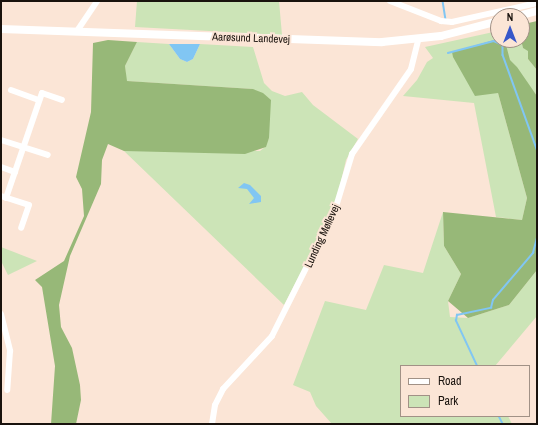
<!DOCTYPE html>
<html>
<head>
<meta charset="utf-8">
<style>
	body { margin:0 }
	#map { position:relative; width:538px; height:425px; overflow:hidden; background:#fbe5d6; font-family:"Archivo Narrow",sans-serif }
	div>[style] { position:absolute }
	.green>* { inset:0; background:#cce4b7 }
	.forest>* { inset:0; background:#97b878 }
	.water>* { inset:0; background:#81c6f3 }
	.stream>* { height:1.5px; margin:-0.75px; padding:0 0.75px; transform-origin:0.75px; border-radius:0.75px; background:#81c6f3 }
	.street>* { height:6px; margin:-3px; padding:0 3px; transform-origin:3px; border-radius:3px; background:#fff }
	.secondary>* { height:8px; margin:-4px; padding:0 4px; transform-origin:4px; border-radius:4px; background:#fff }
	span { translate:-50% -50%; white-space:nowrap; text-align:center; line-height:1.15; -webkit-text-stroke:4px #fbe5d6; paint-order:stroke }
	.street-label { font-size:11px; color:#19120d }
	.frame { position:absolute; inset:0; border:2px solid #19120d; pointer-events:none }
	.legend { position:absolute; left:400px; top:365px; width:130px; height:52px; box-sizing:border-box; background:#fbe5d6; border:1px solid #a19186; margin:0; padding:5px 7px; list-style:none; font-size:12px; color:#19120d }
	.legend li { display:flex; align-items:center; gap:8px; height:20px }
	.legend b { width:20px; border:1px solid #a19186 }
	.north { position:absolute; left:490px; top:8px; width:40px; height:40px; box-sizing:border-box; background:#fbe5d6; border:1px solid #a19186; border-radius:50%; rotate:0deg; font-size:11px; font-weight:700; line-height:16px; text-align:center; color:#19120d }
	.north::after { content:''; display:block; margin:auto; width:14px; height:18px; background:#3857c9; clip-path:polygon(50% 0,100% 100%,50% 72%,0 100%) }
</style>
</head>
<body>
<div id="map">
	<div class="green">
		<i style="clip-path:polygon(137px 1px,279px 1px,282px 35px,135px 27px)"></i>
		<i style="clip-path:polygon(498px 31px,498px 40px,521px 40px,523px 48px,528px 50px,528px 59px,537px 70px,537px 96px,494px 40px,452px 52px,498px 93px,527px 198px,522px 220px,496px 217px,474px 103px,403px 96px,417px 80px,427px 62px,433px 58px,425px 47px)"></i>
		<i style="clip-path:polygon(137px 42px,169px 44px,180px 59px,187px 62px,193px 59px,200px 44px,253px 47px,264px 83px,272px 91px,285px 96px,302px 92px,313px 105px,358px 139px,346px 160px,338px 194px,318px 240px,284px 305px,124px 151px,260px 151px,265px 147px,269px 138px,253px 89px,126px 81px,125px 66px)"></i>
		<i style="clip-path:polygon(443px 212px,444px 246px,461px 274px,448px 301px,450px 317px,468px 318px,509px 305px,537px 270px,537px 316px,495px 366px,401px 366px,401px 416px,508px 416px,512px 424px,332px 424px,316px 406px,310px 392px,293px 385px,325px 301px,366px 310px,384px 265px,423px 273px)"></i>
		<i style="clip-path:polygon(1px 247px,37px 261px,8px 275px,1px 261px)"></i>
	</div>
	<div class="forest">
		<i style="clip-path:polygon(537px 21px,537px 70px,528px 59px,528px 51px,523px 48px,521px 40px,524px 24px)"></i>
		<i style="clip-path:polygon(108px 40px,137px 42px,125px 66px,127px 81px,253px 89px,263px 93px,271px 100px,269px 138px,266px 147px,245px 154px,124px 151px,108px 144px,102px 160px,101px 184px,70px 256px,59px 305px,61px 327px,72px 348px,80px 385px,81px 400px,76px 424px,51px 424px,55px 366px,42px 287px,35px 280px,64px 261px,84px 216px,82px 189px,76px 177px,91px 112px,93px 43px)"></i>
		<i style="clip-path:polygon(494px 40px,506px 45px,510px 60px,517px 67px,537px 96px,537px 270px,509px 305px,468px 318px,448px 301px,461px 274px,444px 246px,443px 212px,522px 220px,527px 198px,498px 93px,475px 96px,453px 57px,452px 52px)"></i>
	</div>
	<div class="water">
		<i style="clip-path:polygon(169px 44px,200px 44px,193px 59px,187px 62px,180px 59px)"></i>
		<i style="clip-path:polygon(244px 183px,250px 185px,261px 196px,261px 202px,249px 204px,254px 198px,247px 189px,238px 188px)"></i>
	</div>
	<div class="stream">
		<i style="left:443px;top:1px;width:19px;rotate:81deg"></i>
		<i style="left:448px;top:53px;width:48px;rotate:-14.6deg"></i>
		<i style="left:494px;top:41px;width:10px;rotate:24deg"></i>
		<i style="left:503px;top:45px;width:10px;rotate:90deg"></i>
		<i style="left:503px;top:55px;width:100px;rotate:70.1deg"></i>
		<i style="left:477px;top:366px;width:50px;rotate:-115deg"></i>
		<i style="left:456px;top:321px;width:6px;rotate:-81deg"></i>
		<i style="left:457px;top:315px;width:35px;rotate:-12deg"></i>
		<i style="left:491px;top:308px;width:8px;rotate:-76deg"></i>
		<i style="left:493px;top:300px;width:62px;rotate:-49.6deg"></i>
		<i style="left:533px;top:253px;width:16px;rotate:-75deg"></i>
		<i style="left:499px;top:416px;width:9px;rotate:63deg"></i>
	</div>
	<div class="street">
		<i style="left:390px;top:1px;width:55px;rotate:21.4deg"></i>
		<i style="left:441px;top:21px;width:11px;rotate:5deg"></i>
		<i style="left:452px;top:22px;width:87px;rotate:-12.6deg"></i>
		<i style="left:77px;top:31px;width:36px;rotate:-56deg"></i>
		<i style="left:11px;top:90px;width:30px;rotate:20deg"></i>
		<i style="left:1px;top:140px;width:49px;rotate:17.7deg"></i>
		<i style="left:1px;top:167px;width:15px;rotate:20deg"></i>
		<i style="left:1px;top:196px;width:29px;rotate:18deg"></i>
		<i style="left:29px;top:205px;width:24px;rotate:109deg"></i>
		<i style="left:6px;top:198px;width:111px;rotate:-71.1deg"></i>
		<i style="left:42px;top:93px;width:21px;rotate:19deg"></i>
		<i style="left:1px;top:314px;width:38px;rotate:76deg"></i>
		<i style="left:10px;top:351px;width:39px;rotate:94deg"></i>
		<i style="left:212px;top:424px;width:19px;rotate:-81deg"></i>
		<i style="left:215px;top:405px;width:18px;rotate:-63deg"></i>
		<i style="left:223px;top:389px;width:72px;rotate:-47.2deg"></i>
		<i style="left:272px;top:336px;width:141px;rotate:-63.4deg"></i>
		<i style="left:335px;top:210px;width:59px;rotate:-73.1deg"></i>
		<i style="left:352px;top:154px;width:103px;rotate:-55.2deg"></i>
		<i style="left:411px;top:69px;width:30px;rotate:-76deg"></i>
	</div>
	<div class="secondary">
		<i style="left:518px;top:16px;width:20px;rotate:-15deg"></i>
		<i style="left:1px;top:29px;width:381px;rotate:2deg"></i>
		<i style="left:382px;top:42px;width:59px;rotate:-5.8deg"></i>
		<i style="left:441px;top:36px;width:59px;rotate:-14.7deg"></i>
	</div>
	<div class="street-label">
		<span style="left:251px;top:38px;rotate:2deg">Aarøsund Landevej</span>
		<span style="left:322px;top:236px;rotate:-65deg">Lunding Møllevej</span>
	</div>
	<div class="frame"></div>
	<ul class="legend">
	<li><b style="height:5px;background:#fff"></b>Road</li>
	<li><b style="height:11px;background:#cce4b7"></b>Park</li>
	</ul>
	<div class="north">N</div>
</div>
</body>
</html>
